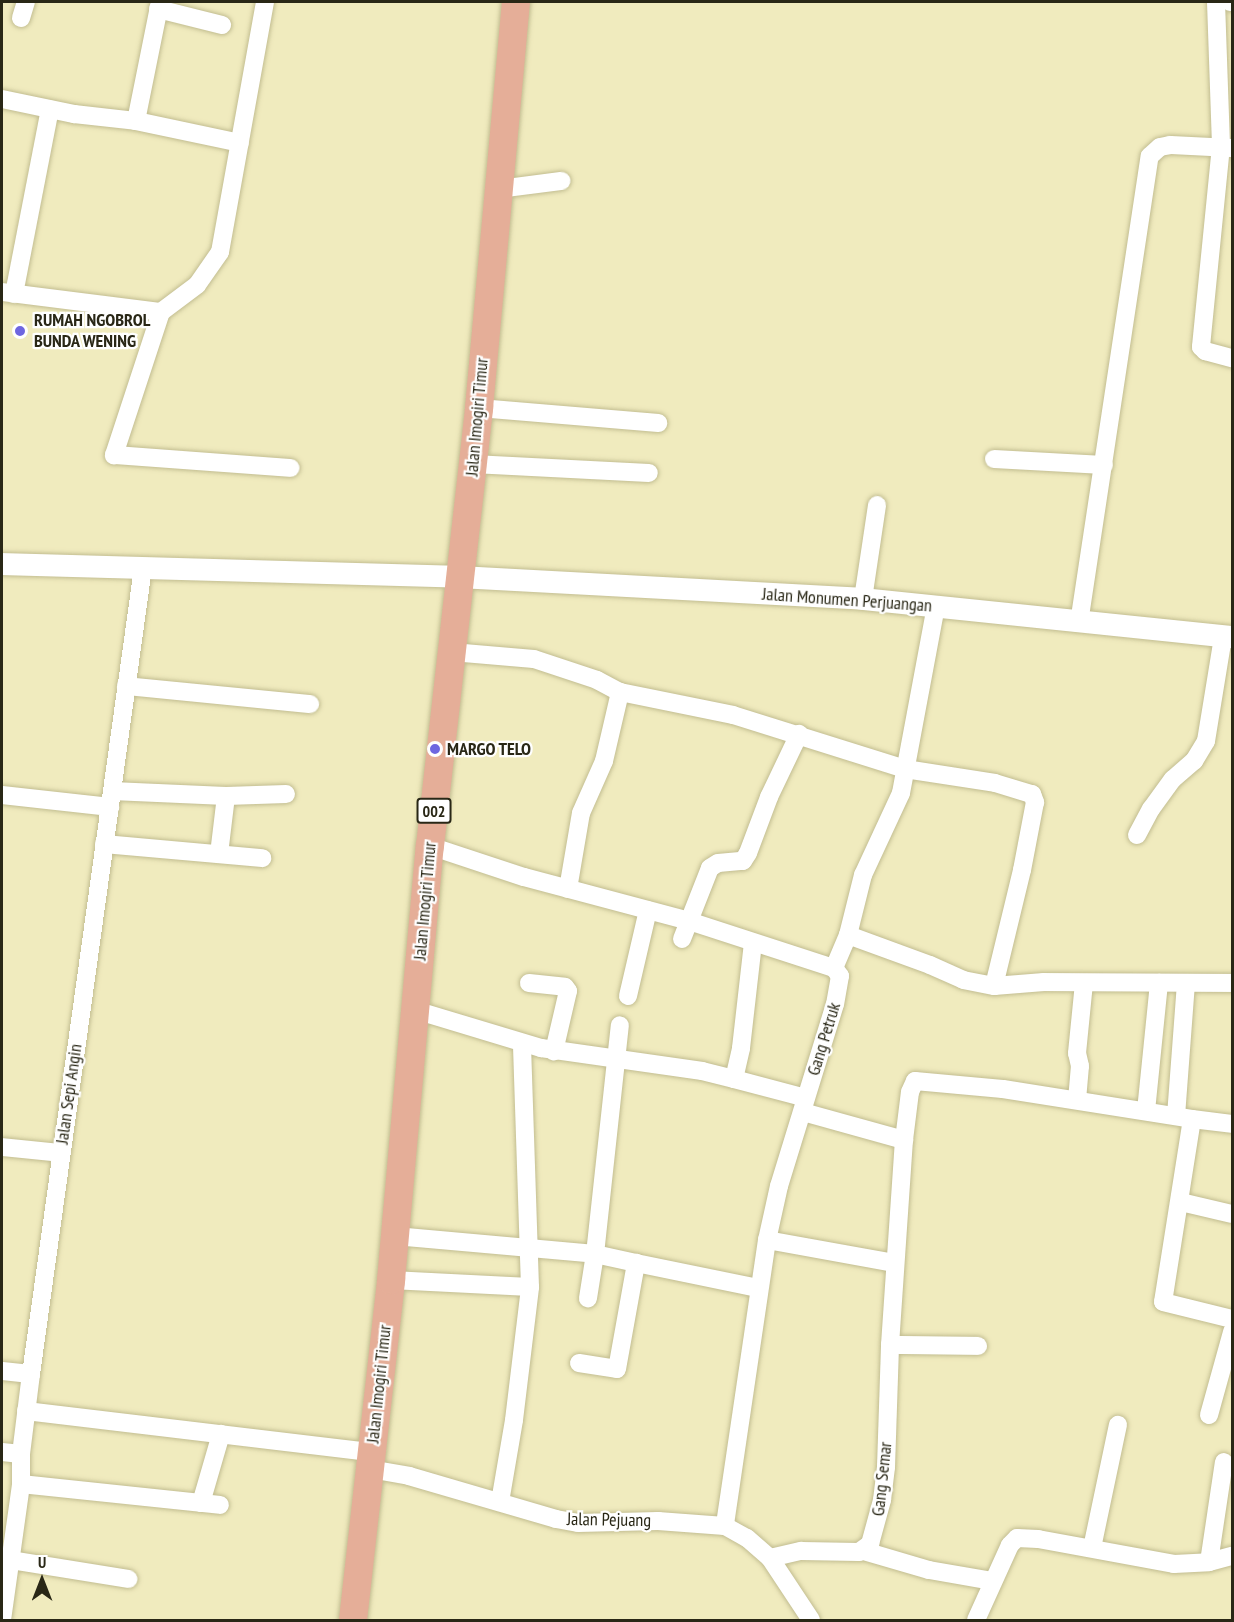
<!DOCTYPE html>
<html>
<head>
<meta charset="utf-8">
<style>
	body { margin:0 }
	#map { position:relative; width:1234px; height:1622px; overflow:hidden; background:#f0ebbe; font-family:"PT Sans Narrow",sans-serif }
	div>[style] { position:absolute }
	.roads { filter:drop-shadow(0 0 2px #c2bd91) drop-shadow(0 0 2px #c2bd91) }
	.minor>* { height:18px; margin:-9px; padding:0 9px; transform-origin:9px; border-radius:9px; background:#fff }
	.tertiary>* { height:22px; margin:-11px; padding:0 11px; transform-origin:11px; border-radius:11px; background:#fff }
	.primary>* { height:28px; margin:-14px; padding:0 14px; transform-origin:14px; border-radius:14px; background:#e5ae98 }
	.dots>* { width:16px; height:16px; translate:-50% -50%; box-sizing:border-box; border:3px solid #fff; border-radius:50% }
	span { translate:-50% -50%; white-space:nowrap; text-align:center; line-height:1.15; -webkit-text-stroke:4.5px #fff; paint-order:stroke }
	.shield-label span { padding:2px 4px; background:#fff; border:2px solid; border-radius:4px; -webkit-text-stroke-width:0 }
	.shield-label { font-size:16px; color:#292716; font-weight:700 }
	.poi-label { font-size:18px; color:#292716; font-weight:700 }
	.left { translate:0 -50%; text-align:left }
	.street-label { font-size:18px; color:#292716 }
	.frame { position:absolute; inset:0; border:3px solid #292716; pointer-events:none }
	.north { position:absolute; left:12px; top:1550px; width:60px; height:60px; -webkit-text-stroke:4px #fff; paint-order:stroke; rotate:0deg; font-size:16px; font-weight:700; line-height:24px; text-align:center; color:#292716 }
	.north::after { content:''; display:block; margin:auto; width:21px; height:27px; background:#292716; clip-path:polygon(50% 0,100% 100%,50% 72%,0 100%) }
</style>
</head>
<body>
<div id="map">
	<div class="roads">
		<div class="minor">
			<i style="left:265px;top:2px;width:254px;rotate:100.2deg"></i>
			<i style="left:220px;top:252px;width:40px;rotate:124.9deg"></i>
			<i style="left:197px;top:285px;width:45px;rotate:143.1deg"></i>
			<i style="left:161px;top:312px;width:151px;rotate:108.2deg"></i>
			<i style="left:114px;top:455px;width:177px;rotate:4.2deg"></i>
			<i style="left:1216px;top:2px;width:144px;rotate:88deg"></i>
			<i style="left:1221px;top:146px;width:202px;rotate:95.7deg"></i>
			<i style="left:1201px;top:347px;width:6px;rotate:45deg"></i>
			<i style="left:1205px;top:351px;width:28px;rotate:15deg"></i>
			<i style="left:1230px;top:2px;width:2px"></i>
			<i style="left:158px;top:9px;width:66px;rotate:14deg"></i>
			<i style="left:21px;top:18px;width:17px;rotate:-73deg"></i>
			<i style="left:2px;top:99px;width:74px;rotate:11.8deg"></i>
			<i style="left:74px;top:114px;width:62px;rotate:6.4deg"></i>
			<i style="left:136px;top:121px;width:121px;rotate:-78.6deg"></i>
			<i style="left:136px;top:121px;width:106px;rotate:11.9deg"></i>
			<i style="left:499px;top:189px;width:63px;rotate:-7.4deg"></i>
			<i style="left:2px;top:292px;width:160px;rotate:7.2deg"></i>
			<i style="left:14px;top:294px;width:188px;rotate:-79deg"></i>
			<i style="left:479px;top:408px;width:180px;rotate:4.8deg"></i>
			<i style="left:994px;top:459px;width:110px;rotate:3.1deg"></i>
			<i style="left:473px;top:464px;width:176px;rotate:2.9deg"></i>
			<i style="left:863px;top:599px;width:95px;rotate:-81.5deg"></i>
			<i style="left:1079px;top:623px;width:472px;rotate:-81.4deg"></i>
			<i style="left:1150px;top:156px;width:13px;rotate:-42deg"></i>
			<i style="left:1160px;top:147px;width:10px;rotate:-11deg"></i>
			<i style="left:1170px;top:145px;width:62px;rotate:2.8deg"></i>
			<i style="left:452px;top:652px;width:82px;rotate:4.9deg"></i>
			<i style="left:534px;top:659px;width:66px;rotate:18.4deg"></i>
			<i style="left:597px;top:680px;width:26px;rotate:28deg"></i>
			<i style="left:620px;top:692px;width:115px;rotate:11.5deg"></i>
			<i style="left:733px;top:715px;width:180px;rotate:17.4deg"></i>
			<i style="left:905px;top:769px;width:91px;rotate:8.8deg"></i>
			<i style="left:995px;top:783px;width:39px;rotate:17deg"></i>
			<i style="left:1032px;top:794px;width:9px;rotate:69deg"></i>
			<i style="left:1035px;top:802px;width:69px;rotate:100.8deg"></i>
			<i style="left:1022px;top:870px;width:119px;rotate:103.6deg"></i>
			<i style="left:126px;top:686px;width:185px;rotate:5.6deg"></i>
			<i style="left:112px;top:791px;width:114px;rotate:2.5deg"></i>
			<i style="left:226px;top:796px;width:60px;rotate:-1.9deg"></i>
			<i style="left:2px;top:795px;width:109px;rotate:6.3deg"></i>
			<i style="left:1137px;top:835px;width:30px;rotate:-62deg"></i>
			<i style="left:1151px;top:809px;width:37px;rotate:-54deg"></i>
			<i style="left:1173px;top:779px;width:28px;rotate:-41deg"></i>
			<i style="left:1194px;top:761px;width:23px;rotate:-59deg"></i>
			<i style="left:1206px;top:741px;width:105px;rotate:-80.7deg"></i>
			<i style="left:104px;top:844px;width:159px;rotate:5.1deg"></i>
			<i style="left:430px;top:846px;width:99px;rotate:18.3deg"></i>
			<i style="left:524px;top:877px;width:171px;rotate:14.9deg"></i>
			<i style="left:689px;top:921px;width:152px;rotate:18deg"></i>
			<i style="left:834px;top:968px;width:10px;rotate:53deg"></i>
			<i style="left:840px;top:976px;width:28px;rotate:100deg"></i>
			<i style="left:835px;top:1004px;width:190px;rotate:107.1deg"></i>
			<i style="left:779px;top:1186px;width:55px;rotate:102.5deg"></i>
			<i style="left:767px;top:1240px;width:289px;rotate:98.4deg"></i>
			<i style="left:219px;top:854px;width:58px;rotate:-83.1deg"></i>
			<i style="left:568px;top:889px;width:77px;rotate:-80.3deg"></i>
			<i style="left:581px;top:813px;width:57px;rotate:-66.1deg"></i>
			<i style="left:604px;top:761px;width:71px;rotate:-76.9deg"></i>
			<i style="left:848px;top:935px;width:87px;rotate:20.1deg"></i>
			<i style="left:930px;top:965px;width:36px;rotate:24deg"></i>
			<i style="left:963px;top:980px;width:32px;rotate:11deg"></i>
			<i style="left:994px;top:986px;width:50px;rotate:-4.6deg"></i>
			<i style="left:1044px;top:982px;width:188px;rotate:0.3deg"></i>
			<i style="left:682px;top:939px;width:76px;rotate:-68.5deg"></i>
			<i style="left:710px;top:868px;width:9px;rotate:-32deg"></i>
			<i style="left:718px;top:863px;width:25px;rotate:-5deg"></i>
			<i style="left:743px;top:861px;width:9px;rotate:-58deg"></i>
			<i style="left:748px;top:853px;width:60px;rotate:-69.4deg"></i>
			<i style="left:769px;top:797px;width:70px;rotate:-64.5deg"></i>
			<i style="left:834px;top:968px;width:36px;rotate:-67deg"></i>
			<i style="left:848px;top:935px;width:62px;rotate:-76deg"></i>
			<i style="left:863px;top:875px;width:90px;rotate:-65.1deg"></i>
			<i style="left:901px;top:793px;width:190px;rotate:-79.4deg"></i>
			<i style="left:529px;top:983px;width:36px;rotate:6deg"></i>
			<i style="left:565px;top:987px;width:5px;rotate:53deg"></i>
			<i style="left:568px;top:991px;width:62px;rotate:103.1deg"></i>
			<i style="left:628px;top:996px;width:88px;rotate:-76.9deg"></i>
			<i style="left:415px;top:1010px;width:132px;rotate:16.8deg"></i>
			<i style="left:541px;top:1048px;width:163px;rotate:8.1deg"></i>
			<i style="left:702px;top:1071px;width:33px;rotate:14deg"></i>
			<i style="left:734px;top:1079px;width:32px;rotate:-77deg"></i>
			<i style="left:741px;top:1048px;width:106px;rotate:-83.5deg"></i>
			<i style="left:734px;top:1079px;width:74px;rotate:14.8deg"></i>
			<i style="left:1077px;top:1100px;width:34px;rotate:-85deg"></i>
			<i style="left:1080px;top:1066px;width:13px;rotate:-103deg"></i>
			<i style="left:1077px;top:1053px;width:70px;rotate:-84.3deg"></i>
			<i style="left:1146px;top:1111px;width:129px;rotate:-84.2deg"></i>
			<i style="left:803px;top:1112px;width:105px;rotate:15.5deg"></i>
			<i style="left:1176px;top:1116px;width:133px;rotate:-85.7deg"></i>
			<i style="left:1192px;top:1119px;width:40px;rotate:7.1deg"></i>
			<i style="left:2px;top:1147px;width:59px;rotate:5.8deg"></i>
			<i style="left:1181px;top:1202px;width:52px;rotate:13.2deg"></i>
			<i style="left:395px;top:1236px;width:201px;rotate:5.1deg"></i>
			<i style="left:595px;top:1254px;width:230px;rotate:-83.8deg"></i>
			<i style="left:767px;top:1240px;width:130px;rotate:10.2deg"></i>
			<i style="left:636px;top:1263px;width:125px;rotate:11.6deg"></i>
			<i style="left:391px;top:1280px;width:139px;rotate:2.9deg"></i>
			<i style="left:978px;top:1346px;width:88px;rotate:-179.3deg"></i>
			<i style="left:890px;top:1345px;width:205px;rotate:-86.1deg"></i>
			<i style="left:904px;top:1140px;width:48px;rotate:-82.9deg"></i>
			<i style="left:910px;top:1092px;width:12px;rotate:-66deg"></i>
			<i style="left:915px;top:1081px;width:88px;rotate:5.2deg"></i>
			<i style="left:1003px;top:1089px;width:191px;rotate:9deg"></i>
			<i style="left:1192px;top:1119px;width:185px;rotate:99deg"></i>
			<i style="left:1163px;top:1302px;width:71px;rotate:13.8deg"></i>
			<i style="left:579px;top:1363px;width:38px;rotate:9deg"></i>
			<i style="left:617px;top:1369px;width:108px;rotate:-79.8deg"></i>
			<i style="left:636px;top:1263px;width:42px;rotate:-167.6deg"></i>
			<i style="left:595px;top:1254px;width:45px;rotate:99deg"></i>
			<i style="left:2px;top:1371px;width:29px;rotate:6deg"></i>
			<i style="left:26px;top:1411px;width:348px;rotate:6.8deg"></i>
			<i style="left:1209px;top:1415px;width:86px;rotate:-74.5deg"></i>
			<i style="left:2px;top:1452px;width:19px;rotate:6deg"></i>
			<i style="left:370px;top:1469px;width:40px;rotate:10deg"></i>
			<i style="left:409px;top:1476px;width:153px;rotate:16.3deg"></i>
			<i style="left:556px;top:1519px;width:22px;rotate:10deg"></i>
			<i style="left:578px;top:1523px;width:80px;rotate:-1.4deg"></i>
			<i style="left:658px;top:1521px;width:67px;rotate:4.3deg"></i>
			<i style="left:725px;top:1526px;width:25px;rotate:29deg"></i>
			<i style="left:747px;top:1538px;width:30px;rotate:41deg"></i>
			<i style="left:770px;top:1558px;width:74px;rotate:56.5deg"></i>
			<i style="left:21px;top:1484px;width:200px;rotate:6deg"></i>
			<i style="left:500px;top:1502px;width:83px;rotate:-80.3deg"></i>
			<i style="left:514px;top:1420px;width:134px;rotate:-83.1deg"></i>
			<i style="left:530px;top:1287px;width:243px;rotate:-91.9deg"></i>
			<i style="left:201px;top:1503px;width:72px;rotate:-73.8deg"></i>
			<i style="left:1092px;top:1548px;width:126px;rotate:-78.1deg"></i>
			<i style="left:864px;top:1551px;width:68px;rotate:16.3deg"></i>
			<i style="left:929px;top:1570px;width:65px;rotate:9.8deg"></i>
			<i style="left:770px;top:1558px;width:32px;rotate:-13deg"></i>
			<i style="left:801px;top:1551px;width:58px;rotate:1deg"></i>
			<i style="left:859px;top:1552px;width:14px;rotate:-36deg"></i>
			<i style="left:870px;top:1544px;width:46px;rotate:-74.7deg"></i>
			<i style="left:882px;top:1500px;width:33px;rotate:-83deg"></i>
			<i style="left:886px;top:1467px;width:122px;rotate:-88.1deg"></i>
			<i style="left:11px;top:1560px;width:119px;rotate:9.2deg"></i>
			<i style="left:1209px;top:1562px;width:101px;rotate:-81.5deg"></i>
			<i style="left:2px;top:1620px;width:137px;rotate:-82deg"></i>
			<i style="left:21px;top:1484px;width:30px;rotate:-90deg"></i>
			<i style="left:21px;top:1454px;width:81px;rotate:-82.9deg"></i>
			<i style="left:31px;top:1374px;width:814px;rotate:-82.09deg"></i>
			<i style="left:976px;top:1620px;width:82px;rotate:-65.6deg"></i>
			<i style="left:1010px;top:1545px;width:10px;rotate:-45deg"></i>
			<i style="left:1017px;top:1538px;width:21px;rotate:3deg"></i>
			<i style="left:1038px;top:1539px;width:138px;rotate:10.4deg"></i>
			<i style="left:1174px;top:1564px;width:35px;rotate:-3deg"></i>
			<i style="left:1209px;top:1562px;width:24px;rotate:-15deg"></i>
		</div>
		<div class="tertiary">
			<i style="left:2px;top:564px;width:459px;rotate:1.6deg"></i>
			<i style="left:461px;top:577px;width:403px;rotate:3.1deg"></i>
			<i style="left:863px;top:599px;width:371px;rotate:5.9deg"></i>
		</div>
		<div class="primary">
			<i style="left:353px;top:1620px;width:342px;rotate:-83.6deg"></i>
			<i style="left:391px;top:1280px;width:436px;rotate:-84.9deg"></i>
			<i style="left:430px;top:846px;width:441px;rotate:-83.6deg"></i>
			<i style="left:479px;top:408px;width:408px;rotate:-84.8deg"></i>
		</div>
	</div>
	<div class="dots">
		<i style="left:20px;top:331px;background:#6e66e0"></i>
		<i style="left:435px;top:749px;background:#6e66e0"></i>
	</div>
	<div class="shield-label">
		<span style="left:434px;top:811px">002</span>
	</div>
	<div class="poi-label">
		<span class="left" style="left:34px;top:331px">RUMAH NGOBROL<br>BUNDA WENING</span>
		<span class="left" style="left:447px;top:749px">MARGO TELO</span>
	</div>
	<div class="street-label">
		<span style="left:477px;top:417px;rotate:-85deg">Jalan Imogiri Timur</span>
		<span style="left:847px;top:600px;rotate:4deg">Jalan Monumen Perjuangan</span>
		<span style="left:425px;top:901px;rotate:-85deg">Jalan Imogiri Timur</span>
		<span style="left:824px;top:1039px;rotate:-73deg">Gang Petruk</span>
		<span style="left:69px;top:1094px;rotate:-82deg">Jalan Sepi Angin</span>
		<span style="left:379px;top:1384px;rotate:-84deg">Jalan Imogiri Timur</span>
		<span style="left:882px;top:1479px;rotate:-84deg">Gang Semar</span>
		<span style="left:609px;top:1520px;rotate:1deg">Jalan Pejuang</span>
	</div>
	<div class="frame"></div>
	<div class="north">U</div>
</div>
</body>
</html>
